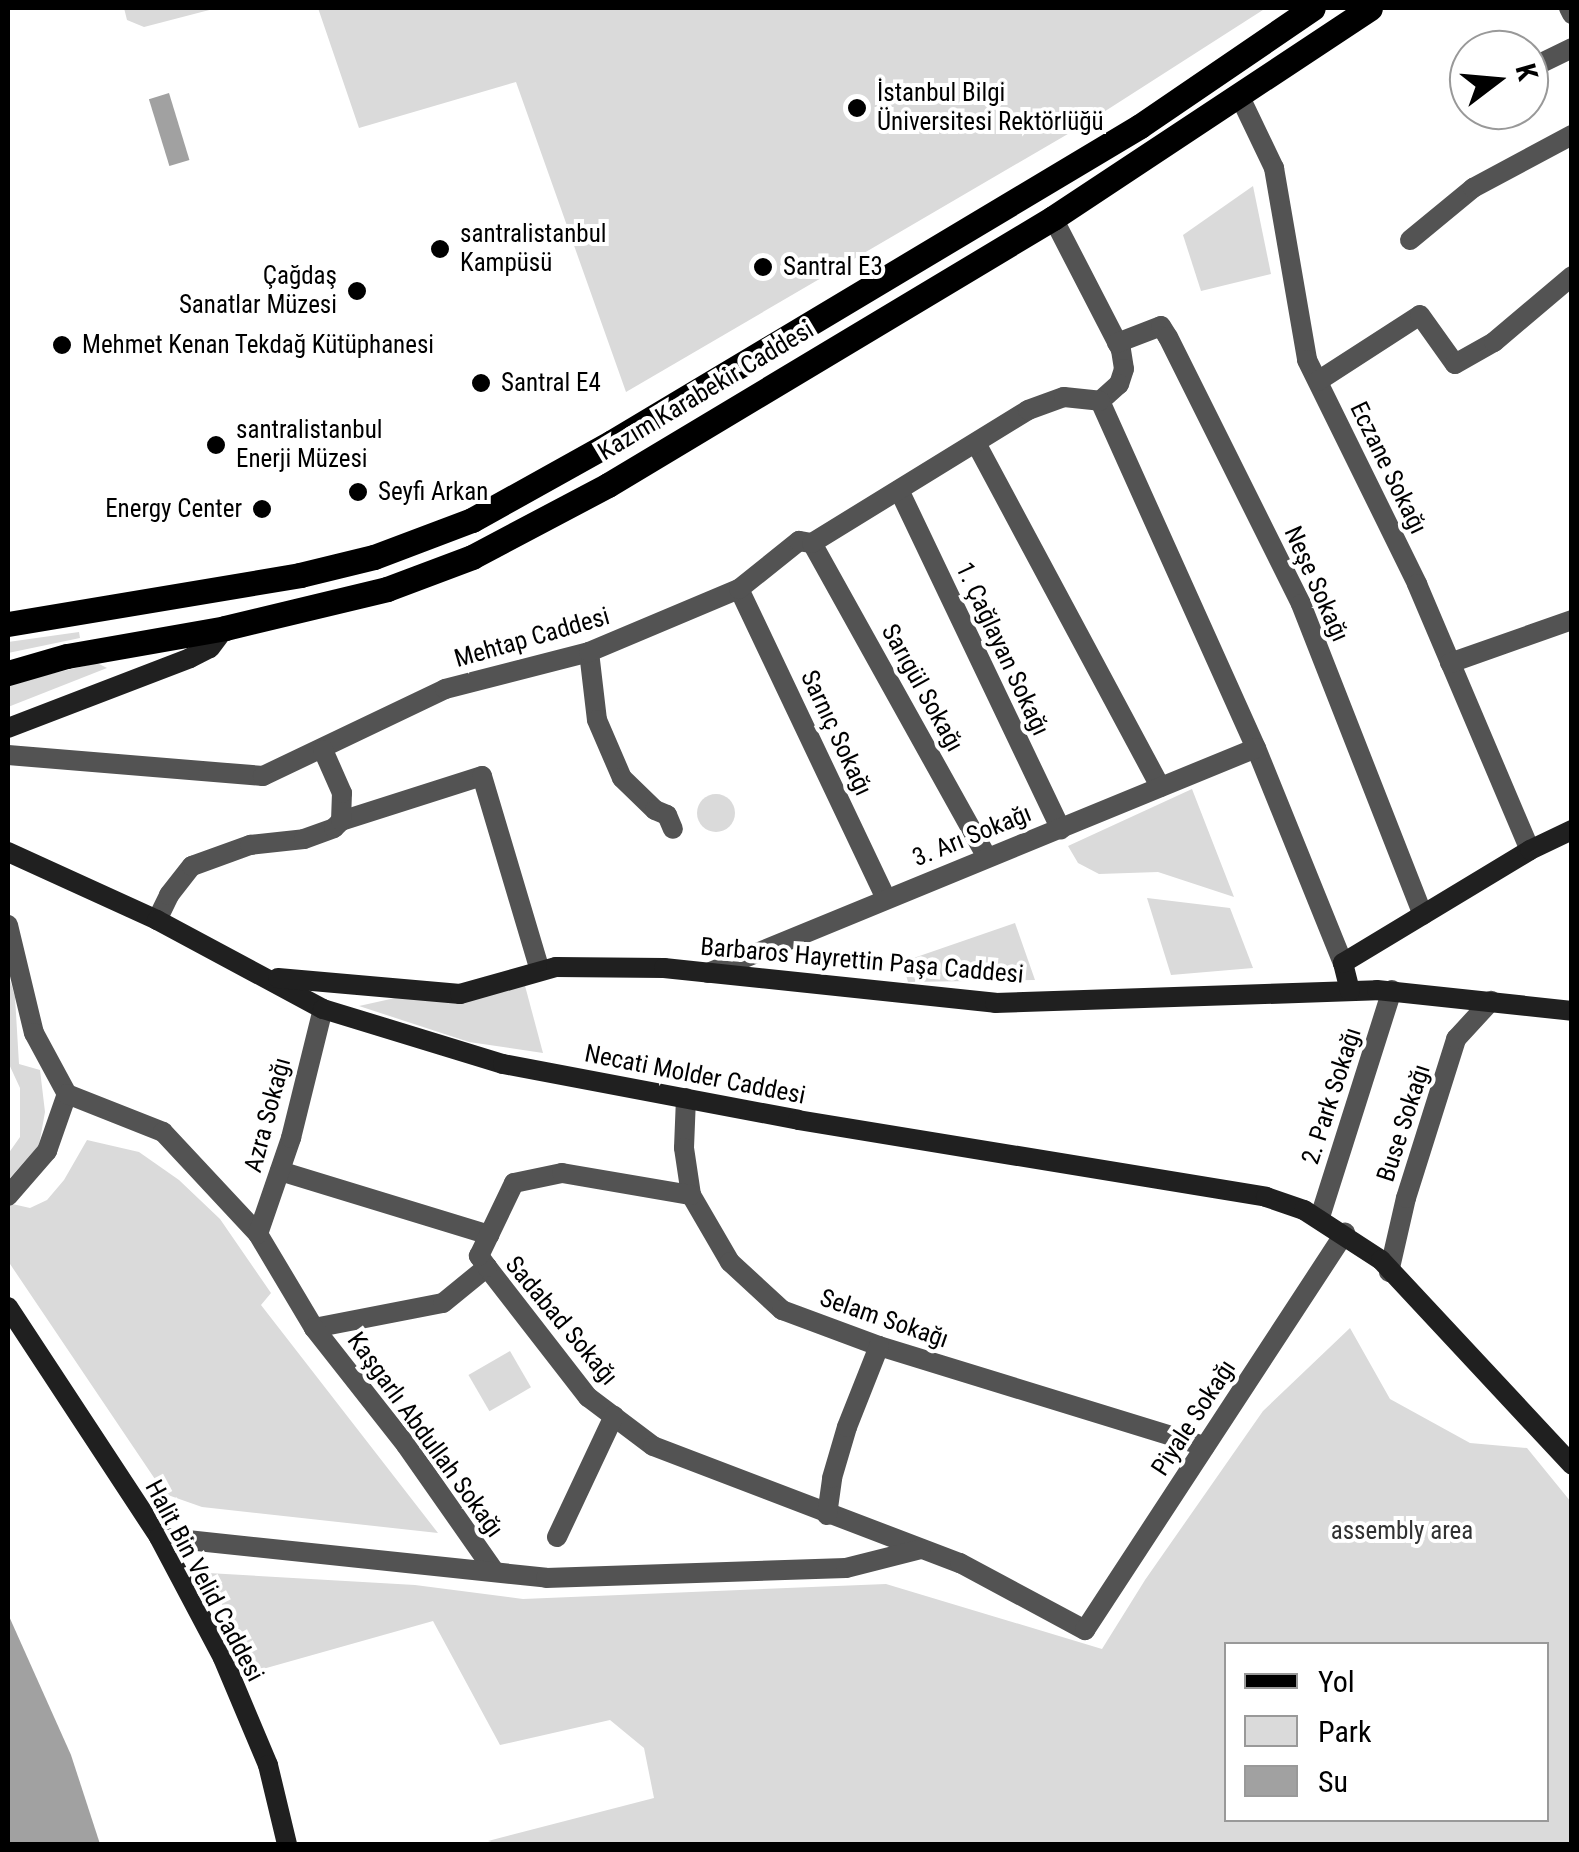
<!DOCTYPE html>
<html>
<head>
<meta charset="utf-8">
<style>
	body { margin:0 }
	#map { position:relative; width:1579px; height:1852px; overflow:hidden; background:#fff; font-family:"Roboto Condensed",sans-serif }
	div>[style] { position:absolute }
	.green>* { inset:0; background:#dadada; transform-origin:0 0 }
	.round { border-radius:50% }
	.water>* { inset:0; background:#a1a1a1; transform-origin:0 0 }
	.street>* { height:20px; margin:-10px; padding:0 10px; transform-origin:10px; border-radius:10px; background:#535353 }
	.secondary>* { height:20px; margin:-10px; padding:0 10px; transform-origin:10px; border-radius:10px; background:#202020 }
	.primary>* { height:25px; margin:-12.5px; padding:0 12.5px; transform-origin:12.5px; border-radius:12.5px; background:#000 }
	.dots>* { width:28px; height:28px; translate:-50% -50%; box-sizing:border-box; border:5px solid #fff; border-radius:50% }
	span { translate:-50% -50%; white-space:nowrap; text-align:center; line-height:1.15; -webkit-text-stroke:8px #fff; paint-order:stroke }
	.poi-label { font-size:25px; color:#000 }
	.left { translate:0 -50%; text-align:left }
	.right { translate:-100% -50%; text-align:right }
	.street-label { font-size:25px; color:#000 }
	.park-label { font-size:25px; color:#313131 }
	.frame { position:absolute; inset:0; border:10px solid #000; pointer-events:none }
	.legend { position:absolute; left:1224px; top:1642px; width:325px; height:180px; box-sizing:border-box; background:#fff; border:2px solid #999; margin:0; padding:12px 18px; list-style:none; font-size:30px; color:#000 }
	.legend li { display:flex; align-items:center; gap:20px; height:50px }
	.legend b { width:50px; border:2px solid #999 }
	.north { position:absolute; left:1449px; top:30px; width:100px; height:100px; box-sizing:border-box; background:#fff; border:2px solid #999; border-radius:50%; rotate:74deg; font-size:28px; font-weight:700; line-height:40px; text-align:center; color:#000 }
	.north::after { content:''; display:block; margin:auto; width:35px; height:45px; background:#000; clip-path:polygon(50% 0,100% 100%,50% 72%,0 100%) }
</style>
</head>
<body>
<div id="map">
	<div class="green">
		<i style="clip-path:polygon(124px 8px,217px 8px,144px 27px,127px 20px)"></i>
		<i style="clip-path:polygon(318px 8px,1266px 8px,1085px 124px,626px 392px,516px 82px,359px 128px)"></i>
		<i style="clip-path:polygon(1253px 186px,1271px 274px,1201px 291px,1183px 235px)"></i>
		<i style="clip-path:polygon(79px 632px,80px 638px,8px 653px,8px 642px)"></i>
		<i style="clip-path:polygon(97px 663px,107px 668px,8px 707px,8px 684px)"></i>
		<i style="clip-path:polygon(1192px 789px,1234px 897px,1158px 872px,1099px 874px,1078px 863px,1068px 846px)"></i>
		<i class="round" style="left:697px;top:794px;width:38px;height:38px"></i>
		<i style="clip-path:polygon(1147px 898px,1230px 908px,1253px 968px,1171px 975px)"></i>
		<i style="clip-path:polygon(1015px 923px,1035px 980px,908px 982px,902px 962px)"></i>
		<i style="clip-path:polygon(8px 973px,15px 997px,19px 1064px,40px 1070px,45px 1112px,39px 1145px,8px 1180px,8px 1154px,20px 1137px,20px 1088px,8px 1062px)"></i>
		<i style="clip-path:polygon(524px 982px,543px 1053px,469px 1042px,359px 1006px,413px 994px)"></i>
		<i style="clip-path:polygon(87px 1140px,139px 1152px,179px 1180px,220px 1219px,271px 1293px,261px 1305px,438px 1533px,202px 1507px,165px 1494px,8px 1261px,8px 1203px,30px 1208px,47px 1200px,64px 1180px)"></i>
		<i style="clip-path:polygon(evenodd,1350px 1328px,1390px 1399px,1470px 1443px,1527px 1448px,1571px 1502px,1571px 1844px,498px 1844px,488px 1841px,654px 1798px,644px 1748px,610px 1720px,500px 1745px,433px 1621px,252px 1672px,208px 1573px,415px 1585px,523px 1599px,886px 1584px,1102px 1649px,1145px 1580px,1263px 1411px,1350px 1328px,1226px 1644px,1546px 1644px,1546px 1820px,1226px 1820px,1226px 1644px)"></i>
		<i style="left:510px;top:1351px;width:42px;height:48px;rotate:60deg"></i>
	</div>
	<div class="water">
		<i style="left:169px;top:93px;width:70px;height:21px;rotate:73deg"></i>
		<i style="clip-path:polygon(8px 1614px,71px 1755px,100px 1844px,8px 1844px)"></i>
	</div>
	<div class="street">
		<i style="left:1569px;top:8px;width:7px;rotate:63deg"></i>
		<i style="left:1529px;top:69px;width:48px;rotate:-26deg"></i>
		<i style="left:1240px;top:97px;width:79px;rotate:64.4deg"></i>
		<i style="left:1274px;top:168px;width:195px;rotate:80.2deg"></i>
		<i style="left:1307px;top:360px;width:250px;rotate:63.8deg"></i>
		<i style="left:1417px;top:584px;width:289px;rotate:67deg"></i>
		<i style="left:1053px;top:218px;width:148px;rotate:62.7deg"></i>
		<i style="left:1121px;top:350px;width:19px;rotate:81deg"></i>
		<i style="left:1124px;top:369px;width:16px;rotate:108deg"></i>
		<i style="left:1119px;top:384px;width:25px;rotate:138deg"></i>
		<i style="left:1100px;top:401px;width:380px;rotate:65.8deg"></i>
		<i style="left:1256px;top:748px;width:232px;rotate:68deg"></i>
		<i style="left:1410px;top:240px;width:82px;rotate:-39.5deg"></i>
		<i style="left:1473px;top:188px;width:112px;rotate:-28.2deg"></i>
		<i style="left:1117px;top:343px;width:47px;rotate:-21.1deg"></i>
		<i style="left:1161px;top:326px;width:13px;rotate:58deg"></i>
		<i style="left:1168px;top:337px;width:298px;rotate:63.5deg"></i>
		<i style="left:1301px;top:604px;width:334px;rotate:68.6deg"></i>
		<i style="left:1318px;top:381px;width:121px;rotate:-32.9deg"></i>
		<i style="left:1420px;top:315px;width:60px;rotate:54.5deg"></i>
		<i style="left:1455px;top:364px;width:45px;rotate:-29.4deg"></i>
		<i style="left:1494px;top:342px;width:102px;rotate:-40.2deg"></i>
		<i style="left:977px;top:445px;width:388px;rotate:61.8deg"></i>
		<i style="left:899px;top:490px;width:376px;rotate:64.5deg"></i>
		<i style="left:812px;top:543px;width:359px;rotate:60.9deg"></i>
		<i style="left:739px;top:589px;width:343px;rotate:64.6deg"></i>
		<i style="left:589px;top:652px;width:68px;rotate:83.3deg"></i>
		<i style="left:597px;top:720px;width:63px;rotate:66.7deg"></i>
		<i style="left:622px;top:778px;width:46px;rotate:44.1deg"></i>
		<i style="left:655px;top:810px;width:13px;rotate:23deg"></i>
		<i style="left:667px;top:815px;width:15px;rotate:67deg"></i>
		<i style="left:1450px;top:663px;width:129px;rotate:-19.4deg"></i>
		<i style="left:8px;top:755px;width:256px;rotate:4.7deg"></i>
		<i style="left:263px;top:776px;width:202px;rotate:-25.5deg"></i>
		<i style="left:445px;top:689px;width:149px;rotate:-14.4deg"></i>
		<i style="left:589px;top:652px;width:163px;rotate:-22.8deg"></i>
		<i style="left:739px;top:589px;width:77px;rotate:-38.7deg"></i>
		<i style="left:799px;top:541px;width:13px;rotate:9deg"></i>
		<i style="left:812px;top:543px;width:254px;rotate:-31.6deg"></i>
		<i style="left:1028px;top:410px;width:38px;rotate:-20deg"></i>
		<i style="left:1064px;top:397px;width:36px;rotate:6deg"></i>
		<i style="left:341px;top:821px;width:148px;rotate:-17.7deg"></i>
		<i style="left:482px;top:776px;width:203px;rotate:73.4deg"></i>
		<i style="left:157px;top:920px;width:28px;rotate:-64deg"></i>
		<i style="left:169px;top:895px;width:37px;rotate:-52deg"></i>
		<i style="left:192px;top:866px;width:62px;rotate:-19.9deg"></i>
		<i style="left:250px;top:845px;width:54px;rotate:-6.3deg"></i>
		<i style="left:304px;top:839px;width:32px;rotate:-20deg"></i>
		<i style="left:334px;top:828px;width:10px;rotate:-45deg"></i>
		<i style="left:341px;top:821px;width:28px;rotate:-88deg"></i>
		<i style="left:342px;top:793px;width:47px;rotate:-113.8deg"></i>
		<i style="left:8px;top:925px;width:111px;rotate:76.5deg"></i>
		<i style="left:34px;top:1033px;width:69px;rotate:61.6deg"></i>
		<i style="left:708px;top:973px;width:592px;rotate:-22.32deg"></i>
		<i style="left:686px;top:1098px;width:50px;rotate:92.3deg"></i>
		<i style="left:684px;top:1148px;width:48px;rotate:81.5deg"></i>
		<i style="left:691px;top:1195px;width:78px;rotate:59.8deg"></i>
		<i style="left:730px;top:1262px;width:71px;rotate:42.7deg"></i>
		<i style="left:782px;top:1310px;width:103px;rotate:20.4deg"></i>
		<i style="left:879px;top:1346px;width:341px;rotate:17.1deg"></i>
		<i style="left:280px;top:1171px;width:219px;rotate:17deg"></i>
		<i style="left:8px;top:1196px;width:60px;rotate:-49.1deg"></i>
		<i style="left:47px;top:1151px;width:60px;rotate:-70.7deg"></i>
		<i style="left:67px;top:1094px;width:103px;rotate:21.6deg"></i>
		<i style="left:163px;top:1132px;width:139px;rotate:47deg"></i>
		<i style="left:258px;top:1234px;width:109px;rotate:59.2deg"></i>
		<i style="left:314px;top:1328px;width:131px;rotate:-11deg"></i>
		<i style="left:443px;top:1303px;width:57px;rotate:-39.3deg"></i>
		<i style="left:487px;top:1267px;width:165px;rotate:52.2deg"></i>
		<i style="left:588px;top:1397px;width:81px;rotate:37deg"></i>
		<i style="left:653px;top:1446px;width:329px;rotate:20.9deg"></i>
		<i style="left:960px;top:1563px;width:142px;rotate:28.2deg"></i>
		<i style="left:1085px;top:1630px;width:475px;rotate:-56.8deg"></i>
		<i style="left:1320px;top:1217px;width:238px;rotate:-72.4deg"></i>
		<i style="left:258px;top:1234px;width:102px;rotate:-71deg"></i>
		<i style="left:291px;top:1138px;width:133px;rotate:-76.1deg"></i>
		<i style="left:487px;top:1267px;width:14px;rotate:-126deg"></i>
		<i style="left:479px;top:1256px;width:81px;rotate:-64.4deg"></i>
		<i style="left:514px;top:1183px;width:49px;rotate:-11.8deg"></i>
		<i style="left:562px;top:1173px;width:131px;rotate:9.7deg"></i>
		<i style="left:1389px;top:1272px;width:76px;rotate:-77.1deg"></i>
		<i style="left:1406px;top:1198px;width:167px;rotate:-72.5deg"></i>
		<i style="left:1456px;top:1039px;width:52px;rotate:-47.4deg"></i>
		<i style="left:314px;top:1328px;width:149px;rotate:51.8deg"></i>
		<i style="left:406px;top:1445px;width:155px;rotate:55deg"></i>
		<i style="left:827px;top:1515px;width:37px;rotate:-82deg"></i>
		<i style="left:832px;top:1478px;width:53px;rotate:-73.6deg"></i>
		<i style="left:847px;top:1427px;width:87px;rotate:-68.4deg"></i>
		<i style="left:159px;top:1537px;width:389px;rotate:6deg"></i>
		<i style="left:546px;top:1578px;width:300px;rotate:-1.9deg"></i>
		<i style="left:846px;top:1568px;width:77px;rotate:-14.2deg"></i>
		<i style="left:557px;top:1537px;width:134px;rotate:-64.8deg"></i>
	</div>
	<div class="secondary">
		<i style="left:8px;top:728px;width:195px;rotate:-21deg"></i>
		<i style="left:190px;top:658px;width:22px;rotate:-27deg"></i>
		<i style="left:210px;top:648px;width:25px;rotate:-53deg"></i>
		<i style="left:8px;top:852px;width:164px;rotate:24.5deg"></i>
		<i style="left:157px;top:920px;width:188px;rotate:28.2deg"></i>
		<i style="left:323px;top:1009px;width:188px;rotate:17deg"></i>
		<i style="left:503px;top:1064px;width:300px;rotate:10.7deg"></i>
		<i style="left:798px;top:1120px;width:474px;rotate:9.3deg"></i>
		<i style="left:1266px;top:1197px;width:40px;rotate:18.9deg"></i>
		<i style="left:1304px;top:1210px;width:92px;rotate:33deg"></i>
		<i style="left:1381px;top:1260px;width:280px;rotate:47deg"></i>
		<i style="left:278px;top:978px;width:183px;rotate:5deg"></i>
		<i style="left:460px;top:994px;width:100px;rotate:-15.7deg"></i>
		<i style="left:556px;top:967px;width:108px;rotate:0.5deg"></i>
		<i style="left:664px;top:968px;width:333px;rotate:6deg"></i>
		<i style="left:995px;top:1003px;width:382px;rotate:-1.9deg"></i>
		<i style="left:1377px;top:990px;width:196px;rotate:6.1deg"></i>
		<i style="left:1350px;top:991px;width:29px;rotate:-104deg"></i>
		<i style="left:1343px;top:963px;width:218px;rotate:-31.1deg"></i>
		<i style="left:1530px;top:850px;width:47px;rotate:-25.5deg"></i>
		<i style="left:8px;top:1307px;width:275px;rotate:56.7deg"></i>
		<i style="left:159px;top:1537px;width:137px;rotate:62.1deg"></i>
		<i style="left:223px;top:1658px;width:116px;rotate:67.2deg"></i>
		<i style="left:268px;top:1765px;width:81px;rotate:76.5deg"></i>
	</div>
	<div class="primary">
		<i style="left:8px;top:624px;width:296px;rotate:-9.5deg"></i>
		<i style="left:300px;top:575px;width:76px;rotate:-13.7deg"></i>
		<i style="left:374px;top:557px;width:105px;rotate:-20.7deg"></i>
		<i style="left:472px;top:520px;width:160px;rotate:-29.1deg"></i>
		<i style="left:612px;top:442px;width:615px;rotate:-30.9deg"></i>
		<i style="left:1140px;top:126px;width:209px;rotate:-34.3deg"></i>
		<i style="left:8px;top:673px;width:61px;rotate:-16.1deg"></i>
		<i style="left:67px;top:656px;width:160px;rotate:-10deg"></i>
		<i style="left:225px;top:628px;width:167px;rotate:-13.5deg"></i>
		<i style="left:387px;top:589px;width:91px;rotate:-20.6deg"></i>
		<i style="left:472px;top:557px;width:154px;rotate:-27.9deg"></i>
		<i style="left:608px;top:485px;width:519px;rotate:-30.96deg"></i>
		<i style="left:1053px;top:218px;width:380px;rotate:-33.5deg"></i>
	</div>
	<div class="dots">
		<i style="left:857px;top:108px;background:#000"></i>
		<i style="left:440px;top:249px;background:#000"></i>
		<i style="left:763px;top:267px;background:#000"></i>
		<i style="left:357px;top:291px;background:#000"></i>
		<i style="left:62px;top:345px;background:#000"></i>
		<i style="left:481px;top:383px;background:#000"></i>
		<i style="left:216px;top:445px;background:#000"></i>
		<i style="left:358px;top:492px;background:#000"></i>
		<i style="left:262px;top:509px;background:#000"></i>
	</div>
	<div class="poi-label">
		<span class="left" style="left:877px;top:108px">İstanbul Bilgi<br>Üniversitesi Rektörlüğü</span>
		<span class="left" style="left:460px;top:249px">santralistanbul<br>Kampüsü</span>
		<span class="left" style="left:783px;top:267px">Santral E3</span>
		<span class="right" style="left:337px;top:291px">Çağdaş<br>Sanatlar Müzesi</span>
		<span class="left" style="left:82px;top:345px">Mehmet Kenan Tekdağ Kütüphanesi</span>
		<span class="left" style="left:501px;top:383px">Santral E4</span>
		<span class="left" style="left:236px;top:445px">santralistanbul<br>Enerji Müzesi</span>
		<span class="left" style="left:378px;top:492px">Seyfi Arkan</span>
		<span class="right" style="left:242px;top:509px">Energy Center</span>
	</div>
	<div class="street-label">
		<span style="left:706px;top:391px;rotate:-31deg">Kazım Karabekir Caddesi</span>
		<span style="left:1388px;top:468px;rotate:64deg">Eczane Sokağı</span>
		<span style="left:1316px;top:584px;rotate:66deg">Neşe Sokağı</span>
		<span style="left:532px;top:638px;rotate:-16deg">Mehtap Caddesi</span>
		<span style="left:1002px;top:649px;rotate:65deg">1. Çağlayan Sokağı</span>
		<span style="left:922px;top:688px;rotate:61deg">Sarıgül Sokağı</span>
		<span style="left:836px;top:733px;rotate:65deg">Sarnıç Sokağı</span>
		<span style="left:972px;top:836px;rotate:-22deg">3. Arı Sokağı</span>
		<span style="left:862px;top:961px;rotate:5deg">Barbaros Hayrettin Paşa Caddesi</span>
		<span style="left:695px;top:1075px;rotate:11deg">Necati Molder Caddesi</span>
		<span style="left:1332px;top:1096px;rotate:-72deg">2. Park Sokağı</span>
		<span style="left:268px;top:1115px;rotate:-75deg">Azra Sokağı</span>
		<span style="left:1404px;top:1123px;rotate:-72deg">Buse Sokağı</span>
		<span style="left:884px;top:1319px;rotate:19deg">Selam Sokağı</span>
		<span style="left:561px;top:1321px;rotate:50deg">Sadabad Sokağı</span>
		<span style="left:1194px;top:1418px;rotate:-57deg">Piyale Sokağı</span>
		<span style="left:425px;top:1435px;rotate:54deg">Kaşgarlı Abdullah Sokağı</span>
		<span style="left:204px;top:1581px;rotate:62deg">Halit Bin Velid Caddesi</span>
	</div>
	<div class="park-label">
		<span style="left:1402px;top:1531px">assembly area</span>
	</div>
	<div class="frame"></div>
	<ul class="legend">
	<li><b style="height:12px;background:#000"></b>Yol</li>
	<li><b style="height:28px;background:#dadada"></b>Park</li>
	<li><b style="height:28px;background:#a1a1a1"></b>Su</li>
	</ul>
	<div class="north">K</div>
</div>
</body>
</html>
